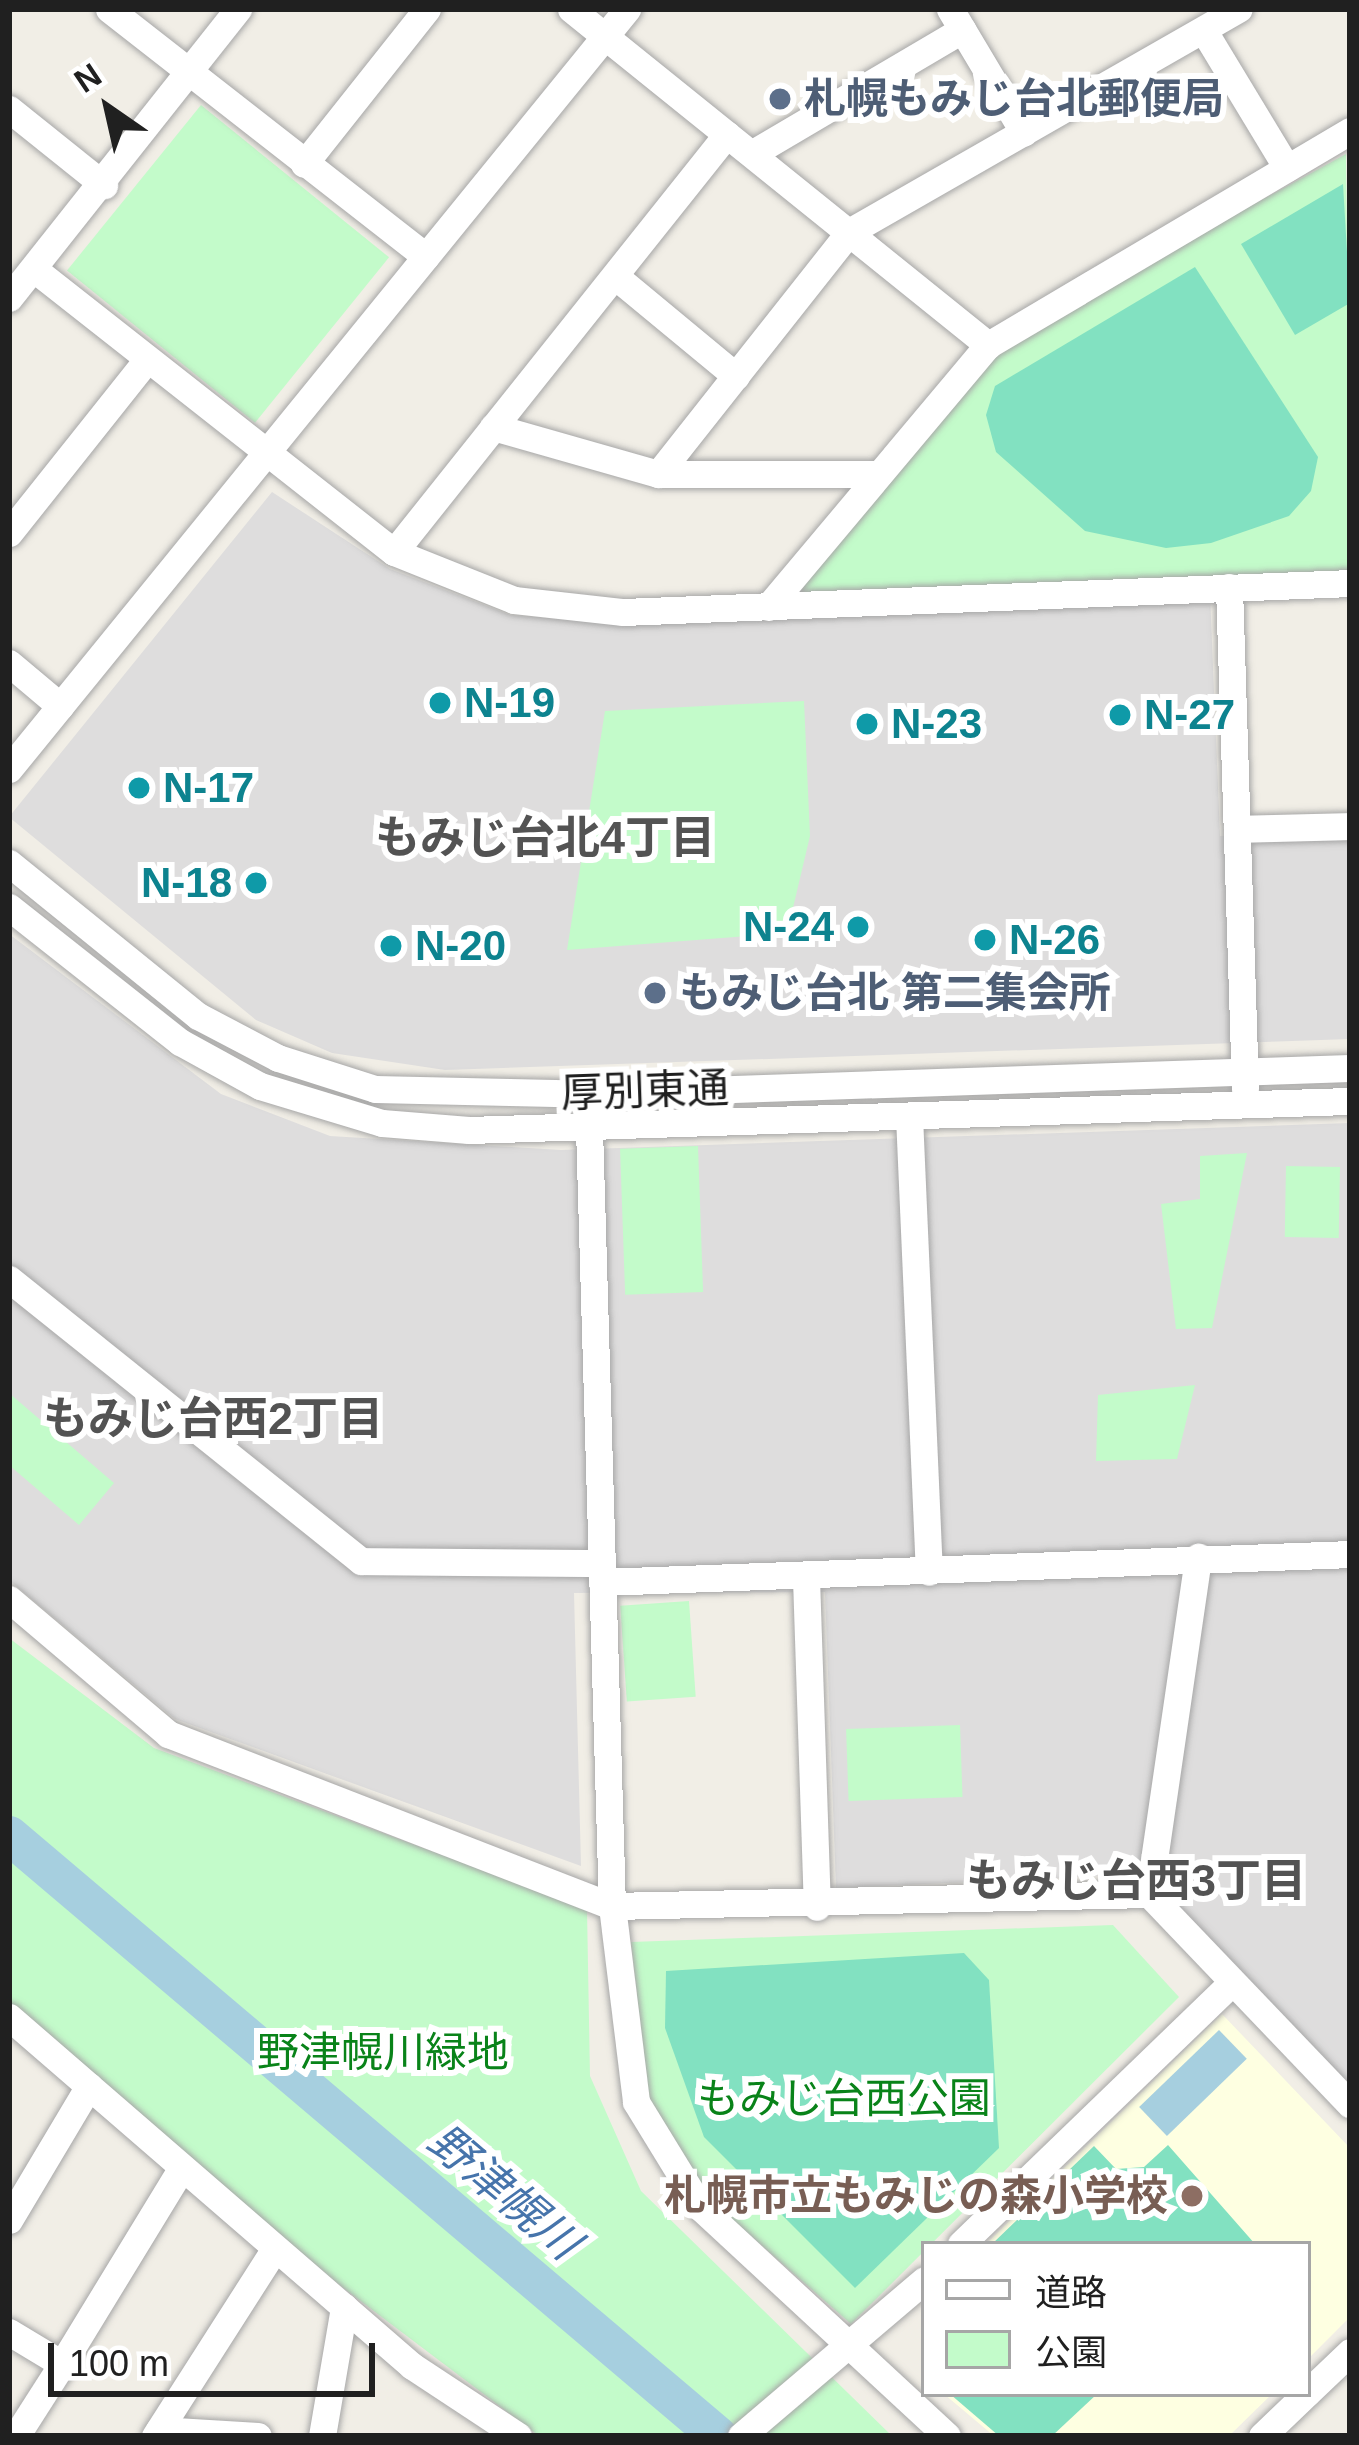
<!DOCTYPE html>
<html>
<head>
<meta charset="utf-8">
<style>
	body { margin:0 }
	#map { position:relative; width:1359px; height:2445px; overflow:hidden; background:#f1eee6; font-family:Arial,"Noto Sans JP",sans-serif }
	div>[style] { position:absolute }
	.residential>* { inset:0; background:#dedddd }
	.education>* { inset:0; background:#feffe1 }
	.park>* { inset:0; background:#c3fbca; transform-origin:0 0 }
	.pitch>* { inset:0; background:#82e1c1 }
	.water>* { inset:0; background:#a6cfdf; transform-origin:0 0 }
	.river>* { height:39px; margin:-19.5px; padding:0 19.5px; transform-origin:19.5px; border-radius:19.5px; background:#a6cfdf }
	.roads { filter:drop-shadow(0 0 3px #a7a7a7) drop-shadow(0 0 3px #a7a7a7) }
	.minor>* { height:27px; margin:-13.5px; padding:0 13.5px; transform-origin:13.5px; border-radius:13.5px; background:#fff }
	.dots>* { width:33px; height:33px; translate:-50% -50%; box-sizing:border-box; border:6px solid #fff; border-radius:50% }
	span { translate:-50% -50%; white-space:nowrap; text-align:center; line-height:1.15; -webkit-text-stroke:12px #fff; paint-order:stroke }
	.service-label { font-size:42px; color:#4e5e75; font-weight:700 }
	.left { translate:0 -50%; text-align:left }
	.culture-label { font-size:42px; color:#0d838f; font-weight:700 }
	.right { translate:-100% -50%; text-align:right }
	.street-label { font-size:42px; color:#202020 }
	.park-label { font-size:42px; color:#098319 }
	.education-label { font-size:42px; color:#785e54; font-weight:700 }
	.neighbourhood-label { font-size:45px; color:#535353; font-weight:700 }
	.water-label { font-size:45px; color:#4674ab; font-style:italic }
	.frame { position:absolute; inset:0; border:12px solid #202020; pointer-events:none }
	.legend { position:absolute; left:921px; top:2241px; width:390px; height:156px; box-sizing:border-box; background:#fff; border:3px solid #a6a6a6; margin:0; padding:15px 21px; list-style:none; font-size:36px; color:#202020 }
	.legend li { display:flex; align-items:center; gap:24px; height:60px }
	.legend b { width:60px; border:3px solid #a6a6a6 }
	.north { position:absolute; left:48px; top:48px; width:120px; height:120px; -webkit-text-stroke:9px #fff; paint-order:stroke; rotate:326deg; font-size:33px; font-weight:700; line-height:48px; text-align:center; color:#202020 }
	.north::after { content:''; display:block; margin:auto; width:42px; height:54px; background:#202020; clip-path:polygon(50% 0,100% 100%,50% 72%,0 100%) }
	.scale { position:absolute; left:48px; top:2343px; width:327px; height:54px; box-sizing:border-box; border:6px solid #202020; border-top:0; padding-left:15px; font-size:36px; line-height:42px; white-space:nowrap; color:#202020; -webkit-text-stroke:9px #fff; paint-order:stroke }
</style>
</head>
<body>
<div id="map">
	<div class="residential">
		<i style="clip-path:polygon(272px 492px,390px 569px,510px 615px,625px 624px,1210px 594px,1220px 836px,1350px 833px,1350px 1039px,445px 1070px,332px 1053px,256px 1020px,9px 817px)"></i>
		<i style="clip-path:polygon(9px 934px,221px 1094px,330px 1136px,561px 1150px,1350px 1123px,1350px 2084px,1159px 1889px,1125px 1875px,836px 1888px,825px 1592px,574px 1593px,581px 1866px,175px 1719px,9px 1580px)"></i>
	</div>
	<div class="education">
		<i style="clip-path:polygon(1222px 2014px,1350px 2148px,1350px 2317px,1308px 2359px,1308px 2244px,986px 2244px)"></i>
		<i style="clip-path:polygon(944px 2394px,1272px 2394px,1229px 2436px,994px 2436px)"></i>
	</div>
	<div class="park">
		<i style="left:201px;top:105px;width:242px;height:213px;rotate:39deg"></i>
		<i style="clip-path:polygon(1346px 154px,1350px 576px,778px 594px,990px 348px)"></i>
		<i style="clip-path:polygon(804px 701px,810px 836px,787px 933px,567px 950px,605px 711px)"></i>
		<i style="left:698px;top:1146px;width:146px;height:78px;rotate:88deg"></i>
		<i style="clip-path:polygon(1247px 1153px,1212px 1328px,1176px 1329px,1161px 1204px,1200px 1199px,1200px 1156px)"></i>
		<i style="left:1286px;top:1166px;width:54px;height:71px;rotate:1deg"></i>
		<i style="clip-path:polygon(1195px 1385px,1177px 1459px,1096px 1461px,1098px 1395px)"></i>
		<i style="clip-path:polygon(9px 1393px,114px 1483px,79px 1525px,9px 1465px)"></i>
		<i style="left:689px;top:1601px;width:96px;height:69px;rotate:86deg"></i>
		<i style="clip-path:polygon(9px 1638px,154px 1748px,587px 1909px,590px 2076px,641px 2191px,892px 2436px,539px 2436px,342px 2287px,9px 2004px)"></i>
		<i style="left:960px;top:1725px;width:72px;height:114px;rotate:88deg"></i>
		<i style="clip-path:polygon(1113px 1925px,1179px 1997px,851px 2324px,710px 2200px,649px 2101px,631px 1942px)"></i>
	</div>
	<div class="pitch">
		<i style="clip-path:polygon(1343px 184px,1350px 303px,1295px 335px,1241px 244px)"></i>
		<i style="clip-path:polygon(1195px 267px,1318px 457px,1311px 491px,1289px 516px,1211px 543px,1166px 548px,1085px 531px,996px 452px,986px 415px,995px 386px)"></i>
		<i style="clip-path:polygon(964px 1953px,989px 1980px,999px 2148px,855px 2288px,704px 2137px,665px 2028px,666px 1971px)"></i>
		<i style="clip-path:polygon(1168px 2145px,1255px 2244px,992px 2244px,1094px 2146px,1116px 2169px,1144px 2167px)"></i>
		<i style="clip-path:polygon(950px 2394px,1097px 2394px,1052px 2436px,999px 2436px)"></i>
	</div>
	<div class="water">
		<i style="left:1219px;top:2030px;width:40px;height:111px;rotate:46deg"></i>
	</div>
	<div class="river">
		<i style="left:9px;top:1835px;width:929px;rotate:40.29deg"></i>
	</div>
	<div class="roads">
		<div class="minor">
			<i style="left:109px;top:9px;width:402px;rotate:38deg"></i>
			<i style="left:571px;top:9px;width:536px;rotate:38.86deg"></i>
			<i style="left:950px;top:9px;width:144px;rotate:59.2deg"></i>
			<i style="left:1204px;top:31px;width:160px;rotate:58.8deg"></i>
			<i style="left:9px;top:109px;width:122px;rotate:38.7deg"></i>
			<i style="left:753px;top:153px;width:243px;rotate:-30.5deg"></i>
			<i style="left:304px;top:164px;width:198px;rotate:-51.6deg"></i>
			<i style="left:34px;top:269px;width:458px;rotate:38.2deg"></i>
			<i style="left:394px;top:552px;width:129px;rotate:21.8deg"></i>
			<i style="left:514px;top:600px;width:110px;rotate:6.3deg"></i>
			<i style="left:623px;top:612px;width:728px;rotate:-2.28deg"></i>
			<i style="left:615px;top:276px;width:157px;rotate:39.6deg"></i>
			<i style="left:9px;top:298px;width:369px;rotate:-51.6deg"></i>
			<i style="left:493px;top:427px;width:172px;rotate:15.9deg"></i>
			<i style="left:658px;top:474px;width:221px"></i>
			<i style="left:658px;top:474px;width:308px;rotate:-51.7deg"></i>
			<i style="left:849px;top:232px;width:449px;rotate:-29.8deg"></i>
			<i style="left:9px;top:533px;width:220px;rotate:-51.5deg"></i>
			<i style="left:394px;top:552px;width:534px;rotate:-51.46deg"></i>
			<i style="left:1229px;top:587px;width:502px;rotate:88.17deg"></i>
			<i style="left:768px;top:607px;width:342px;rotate:-50deg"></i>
			<i style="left:988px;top:345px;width:421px;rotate:-30.6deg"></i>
			<i style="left:9px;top:663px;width:67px;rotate:40.1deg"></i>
			<i style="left:9px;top:769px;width:980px;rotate:-50.88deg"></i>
			<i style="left:1237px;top:829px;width:113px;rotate:-1.5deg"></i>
			<i style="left:9px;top:863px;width:243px;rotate:39deg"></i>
			<i style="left:198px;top:1016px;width:90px;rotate:27.7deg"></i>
			<i style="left:278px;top:1058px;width:102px;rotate:17.7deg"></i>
			<i style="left:375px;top:1089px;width:213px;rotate:1.3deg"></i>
			<i style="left:588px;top:1094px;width:762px;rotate:-1.95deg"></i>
			<i style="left:9px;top:907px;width:218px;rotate:38.3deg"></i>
			<i style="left:180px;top:1042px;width:91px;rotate:28.8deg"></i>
			<i style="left:260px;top:1086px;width:127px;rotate:16.9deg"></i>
			<i style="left:382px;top:1123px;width:87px;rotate:4.6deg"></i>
			<i style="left:469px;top:1130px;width:881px;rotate:-1.89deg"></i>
			<i style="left:588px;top:1094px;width:812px;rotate:88.31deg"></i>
			<i style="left:612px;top:1906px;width:197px;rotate:83deg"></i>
			<i style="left:636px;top:2102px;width:124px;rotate:58.5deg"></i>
			<i style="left:701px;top:2208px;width:335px;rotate:42.8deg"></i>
			<i style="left:909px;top:1116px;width:456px;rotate:87.5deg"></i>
			<i style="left:9px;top:1279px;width:451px;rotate:38.7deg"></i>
			<i style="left:361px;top:1561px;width:240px;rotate:0.5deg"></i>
			<i style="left:806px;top:1578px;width:329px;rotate:88.1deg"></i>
			<i style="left:602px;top:1582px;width:749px;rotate:-2.14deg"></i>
			<i style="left:9px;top:1599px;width:209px;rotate:40.3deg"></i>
			<i style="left:168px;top:1734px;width:476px;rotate:21.2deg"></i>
			<i style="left:612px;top:1906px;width:537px;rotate:-1.28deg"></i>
			<i style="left:1149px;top:1894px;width:291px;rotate:46.3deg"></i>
			<i style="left:1149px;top:1894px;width:341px;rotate:-81.7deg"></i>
			<i style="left:9px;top:2017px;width:533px;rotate:40.89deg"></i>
			<i style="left:412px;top:2366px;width:127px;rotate:33.4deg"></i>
			<i style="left:9px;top:2220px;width:156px;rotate:-59.2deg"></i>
			<i style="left:961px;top:2244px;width:376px;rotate:-44deg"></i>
			<i style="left:9px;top:2332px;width:62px;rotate:31.1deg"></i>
			<i style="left:62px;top:2364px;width:228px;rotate:-58.6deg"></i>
			<i style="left:1308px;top:2392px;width:58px;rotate:-43.6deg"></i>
			<i style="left:159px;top:2430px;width:99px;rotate:3.5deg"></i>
			<i style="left:16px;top:2436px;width:85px;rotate:-57.4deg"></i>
			<i style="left:155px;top:2436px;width:221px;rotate:-57.4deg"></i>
			<i style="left:322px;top:2436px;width:131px;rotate:-80.3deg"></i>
			<i style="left:741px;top:2436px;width:240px;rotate:-40.4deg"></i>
			<i style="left:1262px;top:2436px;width:61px;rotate:-43.7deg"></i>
		</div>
	</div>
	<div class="dots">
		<i style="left:780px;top:99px;background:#5c6f8a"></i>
		<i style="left:440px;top:703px;background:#0f9aa8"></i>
		<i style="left:1120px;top:715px;background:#0f9aa8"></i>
		<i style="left:867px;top:724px;background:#0f9aa8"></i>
		<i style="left:139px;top:788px;background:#0f9aa8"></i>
		<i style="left:256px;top:883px;background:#0f9aa8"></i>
		<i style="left:858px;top:927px;background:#0f9aa8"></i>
		<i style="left:985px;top:940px;background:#0f9aa8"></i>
		<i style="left:391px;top:946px;background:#0f9aa8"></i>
		<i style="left:655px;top:993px;background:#5c6f8a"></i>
		<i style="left:1192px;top:2196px;background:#8d6e63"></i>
	</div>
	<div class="service-label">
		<span class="left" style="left:804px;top:99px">札幌もみじ台北郵便局</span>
		<span class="left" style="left:679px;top:993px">もみじ台北 第二集会所</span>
	</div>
	<div class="culture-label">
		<span class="left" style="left:464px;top:703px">N-19</span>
		<span class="left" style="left:1144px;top:715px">N-27</span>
		<span class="left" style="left:891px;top:724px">N-23</span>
		<span class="left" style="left:163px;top:788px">N-17</span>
		<span class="right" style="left:232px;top:883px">N-18</span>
		<span class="right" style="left:834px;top:927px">N-24</span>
		<span class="left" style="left:1009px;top:940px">N-26</span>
		<span class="left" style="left:415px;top:946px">N-20</span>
	</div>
	<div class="street-label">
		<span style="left:645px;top:1091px;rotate:-2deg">厚別東通</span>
	</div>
	<div class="park-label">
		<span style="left:383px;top:2053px">野津幌川緑地</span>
		<span style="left:844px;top:2099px">もみじ台西公園</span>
	</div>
	<div class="education-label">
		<span class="right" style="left:1168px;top:2196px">札幌市立もみじの森小学校</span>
	</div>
	<div class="neighbourhood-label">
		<span style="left:545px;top:838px">もみじ台北4丁目</span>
		<span style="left:213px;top:1419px">もみじ台西2丁目</span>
		<span style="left:1136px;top:1881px">もみじ台西3丁目</span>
	</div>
	<div class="water-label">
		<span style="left:504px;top:2192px;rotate:40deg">野津幌川</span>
	</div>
	<div class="frame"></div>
	<ul class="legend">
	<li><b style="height:15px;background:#fff"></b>道路</li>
	<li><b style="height:33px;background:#c3fbca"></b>公園</li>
	</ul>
	<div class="north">N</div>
	<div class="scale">100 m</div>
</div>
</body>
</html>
